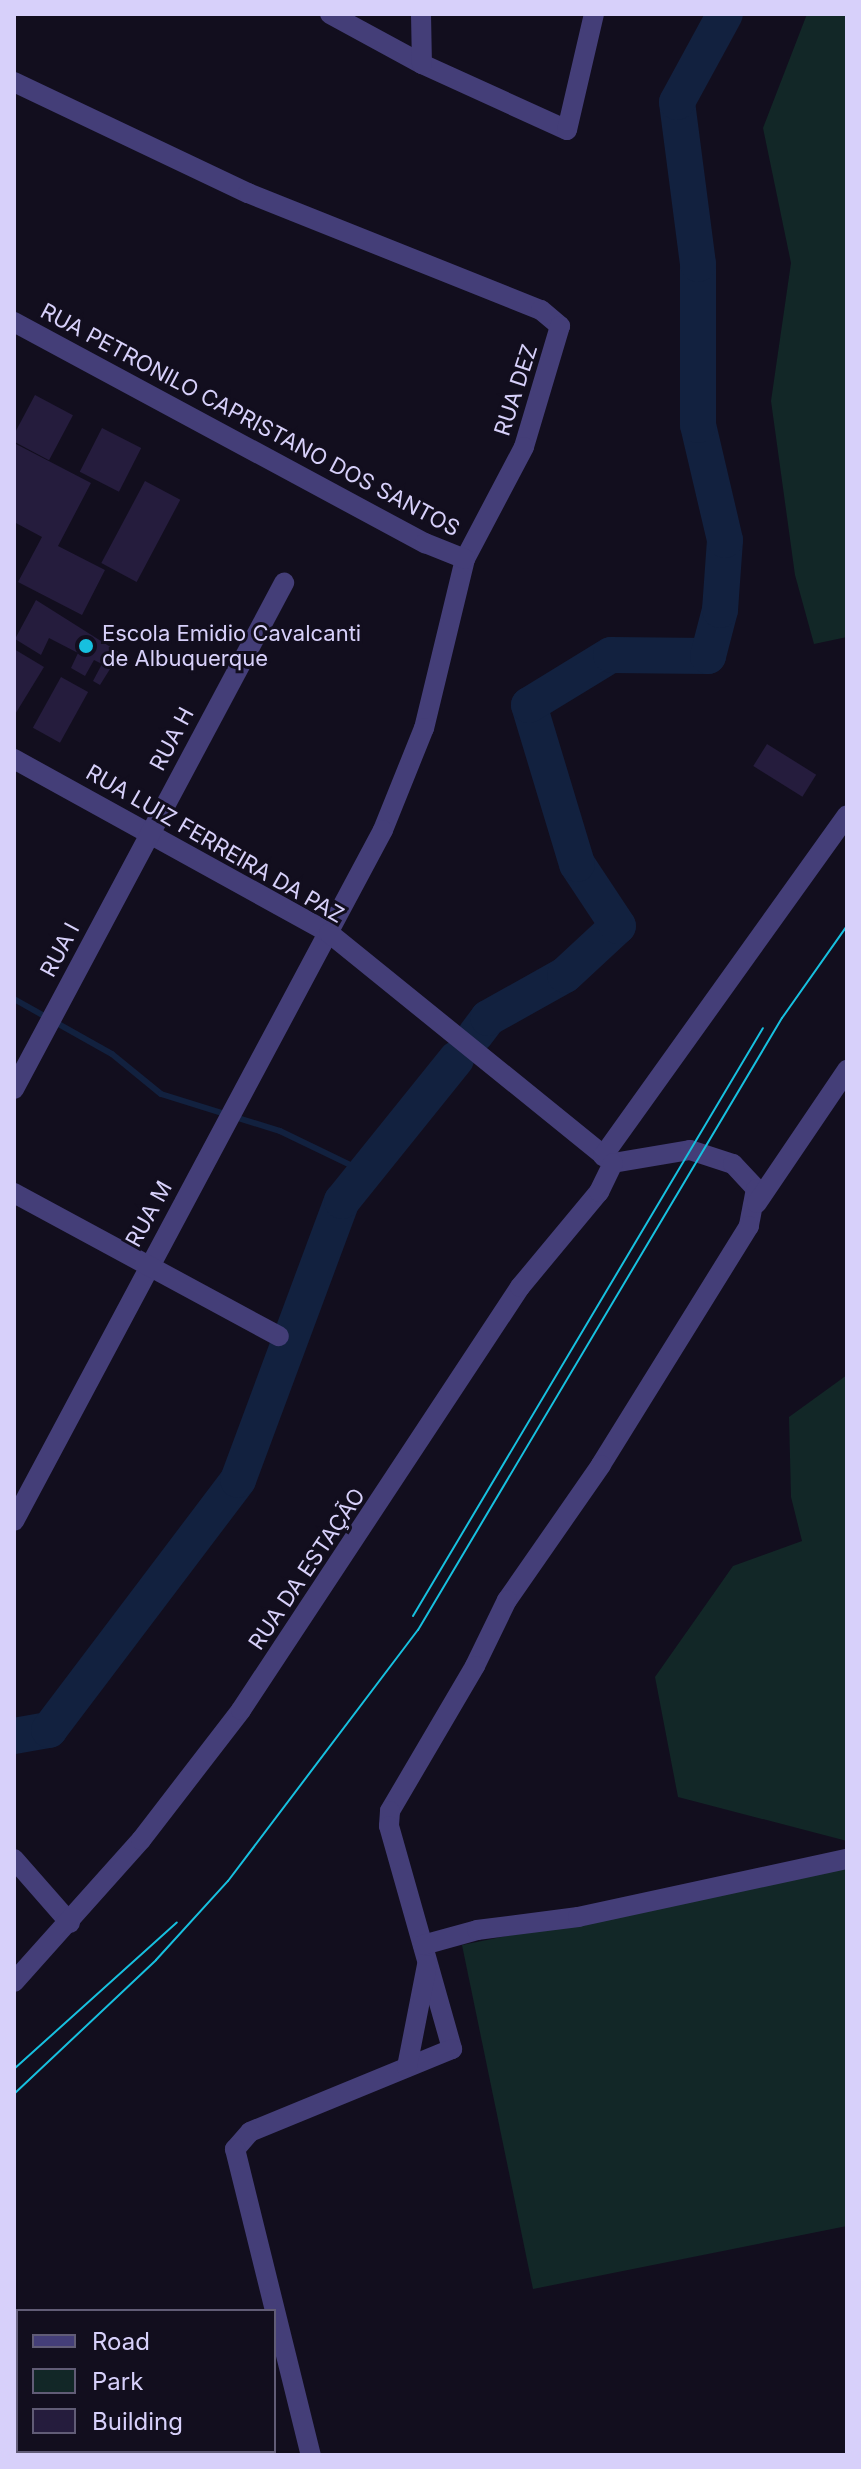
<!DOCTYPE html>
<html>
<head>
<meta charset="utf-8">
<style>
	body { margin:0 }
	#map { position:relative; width:861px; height:2469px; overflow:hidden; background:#120e1e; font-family:Inter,sans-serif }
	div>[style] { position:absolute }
	.green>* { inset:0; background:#122727 }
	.stream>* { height:6px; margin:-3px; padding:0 3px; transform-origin:3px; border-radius:3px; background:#12213f }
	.river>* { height:36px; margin:-18px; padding:0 18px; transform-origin:18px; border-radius:18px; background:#12213f }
	.building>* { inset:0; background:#251c3d; transform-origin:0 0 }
	.minor>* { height:20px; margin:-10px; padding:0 10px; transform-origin:10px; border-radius:10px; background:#443e78 }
	.tram>* { height:2px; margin:-1px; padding:0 1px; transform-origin:1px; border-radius:1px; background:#17c0df }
	.dots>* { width:22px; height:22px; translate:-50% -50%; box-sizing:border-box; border:4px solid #120e1e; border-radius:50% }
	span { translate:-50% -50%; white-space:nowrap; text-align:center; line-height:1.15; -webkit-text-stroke:6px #120e1e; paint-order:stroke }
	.street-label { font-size:22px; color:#d7d0fa }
	.poi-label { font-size:22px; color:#d7d0fa }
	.left { translate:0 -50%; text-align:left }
	.frame { position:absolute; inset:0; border:16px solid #d7d0fa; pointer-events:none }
	.legend { position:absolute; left:16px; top:2309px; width:260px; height:144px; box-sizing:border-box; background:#120e1e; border:2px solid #615c76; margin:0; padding:10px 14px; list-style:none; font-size:24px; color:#d7d0fa }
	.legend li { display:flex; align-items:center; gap:16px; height:40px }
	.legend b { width:40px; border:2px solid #615c76 }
</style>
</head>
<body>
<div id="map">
	<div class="green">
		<i style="clip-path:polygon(807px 14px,847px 14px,847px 637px,814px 644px,795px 575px,771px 401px,791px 263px,763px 128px)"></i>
		<i style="clip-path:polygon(847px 1375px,847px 1841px,678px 1797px,655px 1677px,733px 1566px,802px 1541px,791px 1497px,789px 1417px)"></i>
		<i style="clip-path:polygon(847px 1866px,847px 2226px,533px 2289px,462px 1945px)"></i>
	</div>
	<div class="stream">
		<i style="left:14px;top:999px;width:112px;rotate:29.3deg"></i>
		<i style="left:112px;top:1054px;width:63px;rotate:39.2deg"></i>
		<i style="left:161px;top:1094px;width:125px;rotate:17.3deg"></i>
		<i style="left:280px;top:1131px;width:94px;rotate:25.8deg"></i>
	</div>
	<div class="river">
		<i style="left:476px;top:1034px;width:20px;rotate:-53deg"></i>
		<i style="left:488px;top:1018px;width:88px;rotate:-29.2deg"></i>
		<i style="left:565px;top:975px;width:72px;rotate:-42.8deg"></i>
		<i style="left:618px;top:926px;width:74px;rotate:-123.5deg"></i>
		<i style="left:577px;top:864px;width:166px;rotate:-106.8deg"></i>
		<i style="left:529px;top:705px;width:96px;rotate:-31.4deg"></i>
		<i style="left:611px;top:655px;width:97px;rotate:0.6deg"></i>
		<i style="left:708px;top:656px;width:48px;rotate:-75.4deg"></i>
		<i style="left:720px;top:610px;width:70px;rotate:-85.9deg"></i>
		<i style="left:725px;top:540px;width:118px;rotate:-103.2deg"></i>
		<i style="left:698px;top:425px;width:161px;rotate:-90deg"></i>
		<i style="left:698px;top:264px;width:163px;rotate:-97.4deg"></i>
		<i style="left:677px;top:102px;width:100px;rotate:-61.4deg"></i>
		<i style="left:14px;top:1736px;width:36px;rotate:-10deg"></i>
		<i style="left:49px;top:1730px;width:313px;rotate:-52.9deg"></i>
		<i style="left:238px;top:1480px;width:298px;rotate:-69.6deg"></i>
		<i style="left:342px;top:1201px;width:182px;rotate:-51.2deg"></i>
	</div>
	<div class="building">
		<i style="left:35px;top:395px;width:43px;height:51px;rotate:28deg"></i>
		<i style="left:102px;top:428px;width:44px;height:49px;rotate:27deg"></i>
		<i style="clip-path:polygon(14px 443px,91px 483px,58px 546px,105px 570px,82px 615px,18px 582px,42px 537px,14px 522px)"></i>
		<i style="left:145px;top:481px;width:40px;height:93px;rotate:28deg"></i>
		<i style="clip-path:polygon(36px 600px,120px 653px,100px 685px,93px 681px,102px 664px,94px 660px,85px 676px,71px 668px,78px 653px,49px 638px,41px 655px,15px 639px)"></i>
		<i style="clip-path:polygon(14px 649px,44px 667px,14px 716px)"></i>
		<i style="left:61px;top:677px;width:31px;height:58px;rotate:29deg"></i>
		<i style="left:767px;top:744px;width:58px;height:26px;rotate:32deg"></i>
	</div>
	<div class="minor">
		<i style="left:330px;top:14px;width:105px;rotate:28.5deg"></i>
		<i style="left:422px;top:64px;width:159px;rotate:24.5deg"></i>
		<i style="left:567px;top:130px;width:119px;rotate:-76.9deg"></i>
		<i style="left:421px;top:14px;width:50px;rotate:88.9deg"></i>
		<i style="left:14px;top:82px;width:259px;rotate:25.4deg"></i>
		<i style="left:248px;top:193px;width:315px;rotate:21.8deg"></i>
		<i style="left:541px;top:310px;width:25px;rotate:40deg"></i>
		<i style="left:560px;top:326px;width:126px;rotate:106.6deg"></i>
		<i style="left:524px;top:447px;width:127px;rotate:117.8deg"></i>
		<i style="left:465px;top:559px;width:174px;rotate:103.6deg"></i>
		<i style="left:424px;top:728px;width:110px;rotate:111.9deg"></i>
		<i style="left:383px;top:830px;width:783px;rotate:118.1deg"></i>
		<i style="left:14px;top:322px;width:467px;rotate:28.3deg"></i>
		<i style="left:425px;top:543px;width:43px;rotate:21.8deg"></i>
		<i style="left:14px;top:759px;width:360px;rotate:28.9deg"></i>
		<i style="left:329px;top:933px;width:365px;rotate:39deg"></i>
		<i style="left:613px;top:1163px;width:78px;rotate:-9.6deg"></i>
		<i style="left:690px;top:1150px;width:45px;rotate:18deg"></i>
		<i style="left:733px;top:1164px;width:34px;rotate:47deg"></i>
		<i style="left:756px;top:1189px;width:38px;rotate:101deg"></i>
		<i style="left:749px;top:1226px;width:281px;rotate:121.8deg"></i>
		<i style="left:601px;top:1465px;width:165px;rotate:124.8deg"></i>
		<i style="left:507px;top:1600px;width:73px;rotate:115.9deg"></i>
		<i style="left:475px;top:1666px;width:168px;rotate:120.4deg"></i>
		<i style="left:390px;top:1811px;width:15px;rotate:94deg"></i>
		<i style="left:389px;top:1826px;width:232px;rotate:74.2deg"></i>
		<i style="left:452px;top:2049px;width:218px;rotate:157.7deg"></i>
		<i style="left:250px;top:2132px;width:23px;rotate:131deg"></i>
		<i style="left:235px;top:2149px;width:315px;rotate:76.1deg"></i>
		<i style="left:14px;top:1089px;width:574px;rotate:-61.92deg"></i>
		<i style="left:603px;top:1156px;width:419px;rotate:-54.4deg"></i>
		<i style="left:14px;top:1193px;width:301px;rotate:28.4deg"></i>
		<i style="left:757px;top:1203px;width:161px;rotate:-55.9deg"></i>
		<i style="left:14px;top:1859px;width:85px;rotate:48.8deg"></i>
		<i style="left:423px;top:1945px;width:56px;rotate:-15.5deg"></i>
		<i style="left:477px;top:1930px;width:102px;rotate:-7.3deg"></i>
		<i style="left:578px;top:1917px;width:275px;rotate:-12.2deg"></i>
		<i style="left:14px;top:1982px;width:191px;rotate:-48.2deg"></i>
		<i style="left:141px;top:1840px;width:164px;rotate:-52.4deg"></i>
		<i style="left:241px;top:1710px;width:507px;rotate:-56.59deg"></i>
		<i style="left:520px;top:1287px;width:124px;rotate:-50.3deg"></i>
		<i style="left:599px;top:1192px;width:32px;rotate:-64deg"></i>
		<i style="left:407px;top:2067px;width:104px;rotate:-78.9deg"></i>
	</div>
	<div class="tram">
		<i style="left:413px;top:1616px;width:684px;rotate:-59.24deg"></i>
		<i style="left:14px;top:2069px;width:219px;rotate:-42deg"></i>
		<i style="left:14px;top:2094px;width:195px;rotate:-43.3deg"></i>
		<i style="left:156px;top:1960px;width:107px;rotate:-47.7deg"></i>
		<i style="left:228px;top:1881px;width:315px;rotate:-52.9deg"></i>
		<i style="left:418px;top:1630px;width:712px;rotate:-59.26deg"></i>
		<i style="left:782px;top:1018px;width:113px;rotate:-54.8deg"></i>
	</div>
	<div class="dots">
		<i style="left:86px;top:646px;background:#17c0df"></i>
	</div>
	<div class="street-label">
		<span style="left:516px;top:390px;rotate:-72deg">RUA DEZ</span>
		<span style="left:250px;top:420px;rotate:28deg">RUA PETRONILO CAPRISTANO DOS SANTOS</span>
		<span style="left:172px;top:739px;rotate:-62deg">RUA H</span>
		<span style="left:215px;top:844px;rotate:30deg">RUA LUIZ FERREIRA DA PAZ</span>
		<span style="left:60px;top:950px;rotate:-62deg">RUA I</span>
		<span style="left:149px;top:1214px;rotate:-61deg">RUA M</span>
		<span style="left:307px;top:1569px;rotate:-56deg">RUA DA ESTAÇÃO</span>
	</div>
	<div class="poi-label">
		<span class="left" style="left:102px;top:646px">Escola Emidio Cavalcanti<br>de Albuquerque</span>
	</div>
	<div class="frame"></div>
	<ul class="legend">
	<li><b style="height:10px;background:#443e78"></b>Road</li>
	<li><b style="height:22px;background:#122727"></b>Park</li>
	<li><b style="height:22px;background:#251c3d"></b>Building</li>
	</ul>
</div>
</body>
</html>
